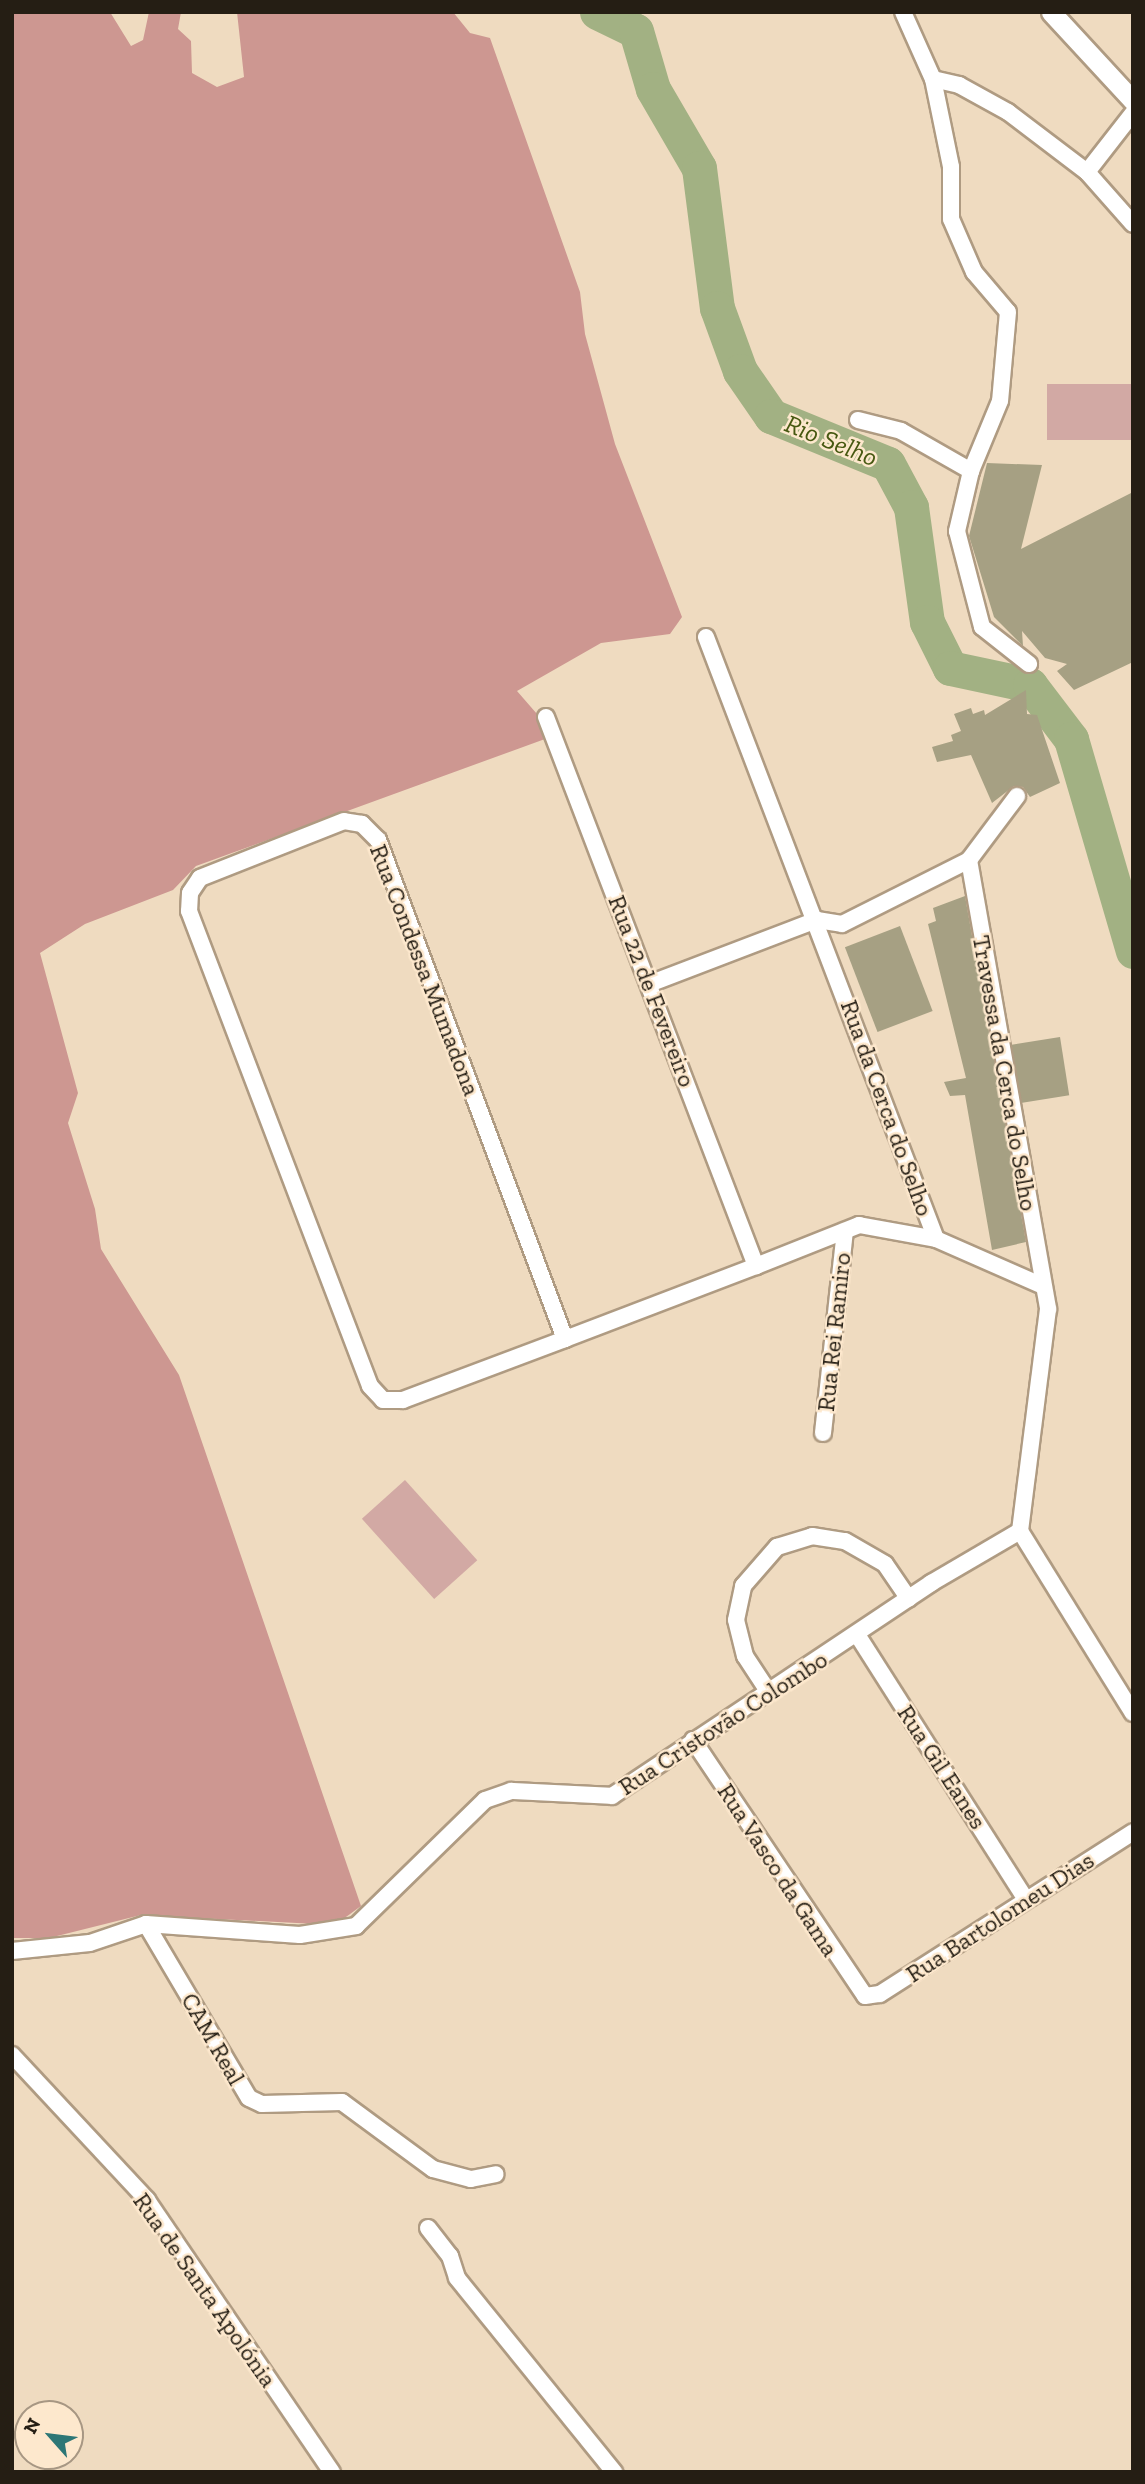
<!DOCTYPE html>
<html>
<head>
<meta charset="utf-8">
<style>
  body { margin:0 }
  #map { position:relative; width:1145px; height:2484px; overflow:hidden; background:#efdbc0; font-family:"Zilla Slab",serif }
  div>[style] { position:absolute }
  [style*='--x'] { left:calc(var(--x)*1px); top:calc(var(--y)*1px); width:calc(var(--w)*1px); rotate:calc(var(--a)*1deg) }
  .green>* { inset:0; background:#d2a9a4; transform-origin:0 0 }
  .forest>* { inset:0; background:#cd9791 }
  .river>* { height:35px; margin:-17.5px; padding:0 17.5px; transform-origin:17.5px; border-radius:17.5px; background:#a2b183 }
  .building>* { inset:0; background:#a6a083; transform-origin:0 0 }
  .roads { filter:drop-shadow(2px 0 #af9b82) drop-shadow(-2px 0 #af9b82) drop-shadow(0 2px #af9b82) drop-shadow(0 -2px #af9b82) }
  .minor>* { height:16px; margin:-8px; padding:0 8px; transform-origin:8px; border-radius:8px; background:#fff }
  .tertiary>* { height:19px; margin:-9.5px; padding:0 9.5px; transform-origin:9.5px; border-radius:9.5px; background:#fff }
  span { translate:-50% -50%; white-space:nowrap; text-align:center; line-height:1.15; -webkit-text-stroke:5px #fde8cd; paint-order:stroke }
  .street-label { font-size:24px; color:#251e14 }
  .water-label { font-size:26px; color:#475811; font-style:italic }
  .frame { position:absolute; inset:0; border:14px solid #251e14; pointer-events:none }
  .north { position:absolute; left:14px; top:2400px; width:70px; height:70px; box-sizing:border-box; background:#fde8cd; border:2px solid #a79783; border-radius:50%; rotate:298deg; font-size:19px; font-weight:700; line-height:28px; text-align:center; color:#251e14 }
  .north::after { content:''; display:block; margin:auto; width:24px; height:32px; background:#2d7776; clip-path:polygon(50% 0,100% 100%,50% 72%,0 100%) }
</style>
</head>
<body>
<div id="map">
  <div class="green">
    <i style="left:1047px;top:384px;width:86px;height:56px"></i>
    <i style="left:405px;top:1480px;width:108px;height:58px;rotate:48deg"></i>
  </div>
  <div class="forest">
    <i style="clip-path:polygon(12px 12px,110px 12px,131px 46px,143px 40px,149px 12px,181px 12px,178px 29px,191px 41px,192px 73px,217px 87px,244px 77px,237px 12px,453px 12px,470px 33px,490px 38px,580px 292px,585px 334px,615px 444px,682px 617px,670px 634px,601px 643px,517px 691px,537px 714px,545px 739px,196px 866px,173px 890px,85px 924px,40px 953px,78px 1093px,68px 1123px,95px 1209px,101px 1249px,179px 1375px,361px 1906px,335px 1925px,141px 1915px,49px 1938px,12px 1938px)"></i>
  </div>
  <div class="river">
    <i style="--x:597;--y:12;--w:43;--a:26"></i>
    <i style="--x:636;--y:31;--w:60;--a:73.7"></i>
    <i style="--x:653;--y:89;--w:91;--a:59.8"></i>
    <i style="--x:699;--y:168;--w:141;--a:82.7"></i>
    <i style="--x:717;--y:308;--w:67;--a:69.9"></i>
    <i style="--x:740;--y:371;--w:55;--a:55.4"></i>
    <i style="--x:771;--y:416;--w:126;--a:22.3"></i>
    <i style="--x:888;--y:464;--w:49;--a:61.9"></i>
    <i style="--x:911;--y:507;--w:116;--a:82.1"></i>
    <i style="--x:927;--y:622;--w:51;--a:63.4"></i>
    <i style="--x:950;--y:668;--w:82;--a:12"></i>
    <i style="--x:1030;--y:685;--w:68;--a:52.8"></i>
    <i style="--x:1071;--y:739;--w:221;--a:73.7"></i>
  </div>
  <div class="building">
    <i style="clip-path:polygon(987px 463px,1042px 465px,1021px 549px,1133px 492px,1133px 662px,1074px 690px,1057px 671px,1067px 664px,1045px 658px,1022px 631px,1023px 646px,994px 617px,969px 536px)"></i>
    <i style="clip-path:polygon(1026px 690px,1027px 714px,1037px 715px,1060px 783px,1030px 797px,1023px 787px,1014px 786px,992px 803px,971px 755px,937px 762px,932px 747px,953px 741px,951px 735px,961px 731px,954px 714px,971px 708px,973px 714px,984px 710px,985px 715px)"></i>
    <i style="clip-path:polygon(965px 896px,1026px 1242px,992px 1250px,965px 1095px,950px 1096px,944px 1082px,966px 1078px,928px 924px,936px 921px,933px 908px)"></i>
    <i style="left:900px;top:926px;width:91px;height:59px;rotate:69deg"></i>
    <i style="left:1060px;top:1037px;width:59px;height:49px;rotate:81deg"></i>
  </div>
  <div class="roads">
    <div class="minor">
      <i style="--x:903;--y:12;--w:73;--a:65.9"></i>
      <i style="--x:933;--y:79;--w:90;--a:78.4"></i>
      <i style="--x:951;--y:167;--w:52;--a:90"></i>
      <i style="--x:951;--y:219;--w:58;--a:66.5"></i>
      <i style="--x:974;--y:272;--w:52;--a:49.6"></i>
      <i style="--x:1008;--y:312;--w:89;--a:95.1"></i>
      <i style="--x:1000;--y:401;--w:76;--a:112.5"></i>
      <i style="--x:971;--y:471;--w:62;--a:103.1"></i>
      <i style="--x:957;--y:531;--w:99;--a:75.4"></i>
      <i style="--x:982;--y:627;--w:60;--a:38.2"></i>
      <i style="--x:933;--y:79;--w:27;--a:13"></i>
      <i style="--x:959;--y:85;--w:56;--a:28.9"></i>
      <i style="--x:1008;--y:112;--w:99;--a:37.2"></i>
      <i style="--x:1087;--y:172;--w:69;--a:48.5"></i>
      <i style="--x:1087;--y:172;--w:75;--a:-52.1"></i>
      <i style="--x:858;--y:420;--w:44;--a:14.3"></i>
      <i style="--x:901;--y:431;--w:81;--a:29.7"></i>
      <i style="--x:706;--y:637;--w:644;--a:69.09"></i>
      <i style="--x:546;--y:717;--w:588;--a:69.07"></i>
      <i style="--x:969;--y:860;--w:456;--a:80"></i>
      <i style="--x:1048;--y:1309;--w:224;--a:97.2"></i>
      <i style="--x:649;--y:984;--w:180;--a:-20.9"></i>
      <i style="--x:817;--y:920;--w:25;--a:9"></i>
      <i style="--x:842;--y:924;--w:142;--a:-26.7"></i>
      <i style="--x:969;--y:860;--w:80;--a:-53.1"></i>
      <i style="--x:565;--y:1339;--w:533;--a:-110.54"></i>
      <i style="--x:378;--y:840;--w:23;--a:-135"></i>
      <i style="--x:362;--y:824;--w:18;--a:-171"></i>
      <i style="--x:344;--y:821;--w:155;--a:158.4"></i>
      <i style="--x:200;--y:878;--w:18;--a:124"></i>
      <i style="--x:190;--y:893;--w:18;--a:93"></i>
      <i style="--x:189;--y:911;--w:508;--a:69.14"></i>
      <i style="--x:370;--y:1386;--w:19;--a:47"></i>
      <i style="--x:383;--y:1400;--w:20;--a:0"></i>
      <i style="--x:403;--y:1400;--w:173;--a:-20.6"></i>
      <i style="--x:565;--y:1339;--w:204;--a:-20.9"></i>
      <i style="--x:756;--y:1266;--w:111;--a:-21.7"></i>
      <i style="--x:859;--y:1225;--w:78;--a:10.3"></i>
      <i style="--x:936;--y:1239;--w:115;--a:23.7"></i>
      <i style="--x:823;--y:1433;--w:203;--a:-83.8"></i>
      <i style="--x:1020;--y:1531;--w:214;--a:58.2"></i>
      <i style="--x:858;--y:1636;--w:311;--a:57.5"></i>
      <i style="--x:768;--y:1691;--w:42;--a:-123.3"></i>
      <i style="--x:745;--y:1656;--w:37;--a:-104"></i>
      <i style="--x:736;--y:1620;--w:35;--a:-78"></i>
      <i style="--x:743;--y:1586;--w:52;--a:-48.9"></i>
      <i style="--x:777;--y:1547;--w:37;--a:-17"></i>
      <i style="--x:812;--y:1536;--w:33;--a:9"></i>
      <i style="--x:845;--y:1541;--w:46;--a:29.9"></i>
      <i style="--x:885;--y:1564;--w:42;--a:55.6"></i>
      <i style="--x:693;--y:1740;--w:308;--a:56.1"></i>
      <i style="--x:865;--y:1996;--w:15;--a:-8"></i>
      <i style="--x:880;--y:1994;--w:300;--a:-32.6"></i>
      <i style="--x:146;--y:1924;--w:202;--a:59.4"></i>
      <i style="--x:249;--y:2098;--w:14;--a:25"></i>
      <i style="--x:262;--y:2104;--w:80;--a:-1.4"></i>
      <i style="--x:342;--y:2102;--w:113;--a:36.4"></i>
      <i style="--x:433;--y:2169;--w:39;--a:15"></i>
      <i style="--x:471;--y:2179;--w:25;--a:-11"></i>
      <i style="--x:12;--y:1951;--w:78;--a:-5.9"></i>
      <i style="--x:90;--y:1943;--w:59;--a:-18.7"></i>
      <i style="--x:146;--y:1924;--w:154;--a:4.1"></i>
      <i style="--x:300;--y:1935;--w:57;--a:-9.1"></i>
      <i style="--x:356;--y:1926;--w:180;--a:-44.3"></i>
      <i style="--x:485;--y:1800;--w:28;--a:-19"></i>
      <i style="--x:511;--y:1791;--w:101;--a:2.8"></i>
      <i style="--x:612;--y:1796;--w:384;--a:-33.7"></i>
      <i style="--x:931;--y:1583;--w:103;--a:-30.3"></i>
      <i style="--x:12;--y:2055;--w:198;--a:47"></i>
      <i style="--x:147;--y:2200;--w:329;--a:55.8"></i>
      <i style="--x:428;--y:2228;--w:36;--a:52"></i>
      <i style="--x:450;--y:2256;--w:23;--a:72"></i>
      <i style="--x:457;--y:2278;--w:250;--a:51"></i>
    </div>
    <div class="tertiary">
      <i style="--x:1051;--y:12;--w:121;--a:47.3"></i>
    </div>
  </div>
  <div class="street-label">
    <span style="left:425px;top:970px;rotate:69deg">Rua Condessa Mumadona</span>
    <span style="left:652px;top:991px;rotate:69deg">Rua 22 de Fevereiro</span>
    <span style="left:1005px;top:1073px;rotate:80deg">Travessa da Cerca do Selho</span>
    <span style="left:887px;top:1108px;rotate:70deg">Rua da Cerca do Selho</span>
    <span style="left:834px;top:1332px;rotate:-84deg">Rua Rei Ramiro</span>
    <span style="left:723px;top:1723px;rotate:-33deg">Rua Cristovão Colombo</span>
    <span style="left:942px;top:1767px;rotate:57deg">Rua Gil Eanes</span>
    <span style="left:778px;top:1870px;rotate:57deg">Rua Vasco da Gama</span>
    <span style="left:1000px;top:1917px;rotate:-33deg">Rua Bartolomeu Dias</span>
    <span style="left:213px;top:2039px;rotate:60deg">CAM Real</span>
    <span style="left:205px;top:2290px;rotate:55deg">Rua de Santa Apolónia</span>
  </div>
  <div class="water-label">
    <span style="left:831px;top:441px;rotate:22deg">Rio Selho</span>
  </div>
  <div class="frame"></div>
  <div class="north">N</div>
</div>
</body>
</html>
